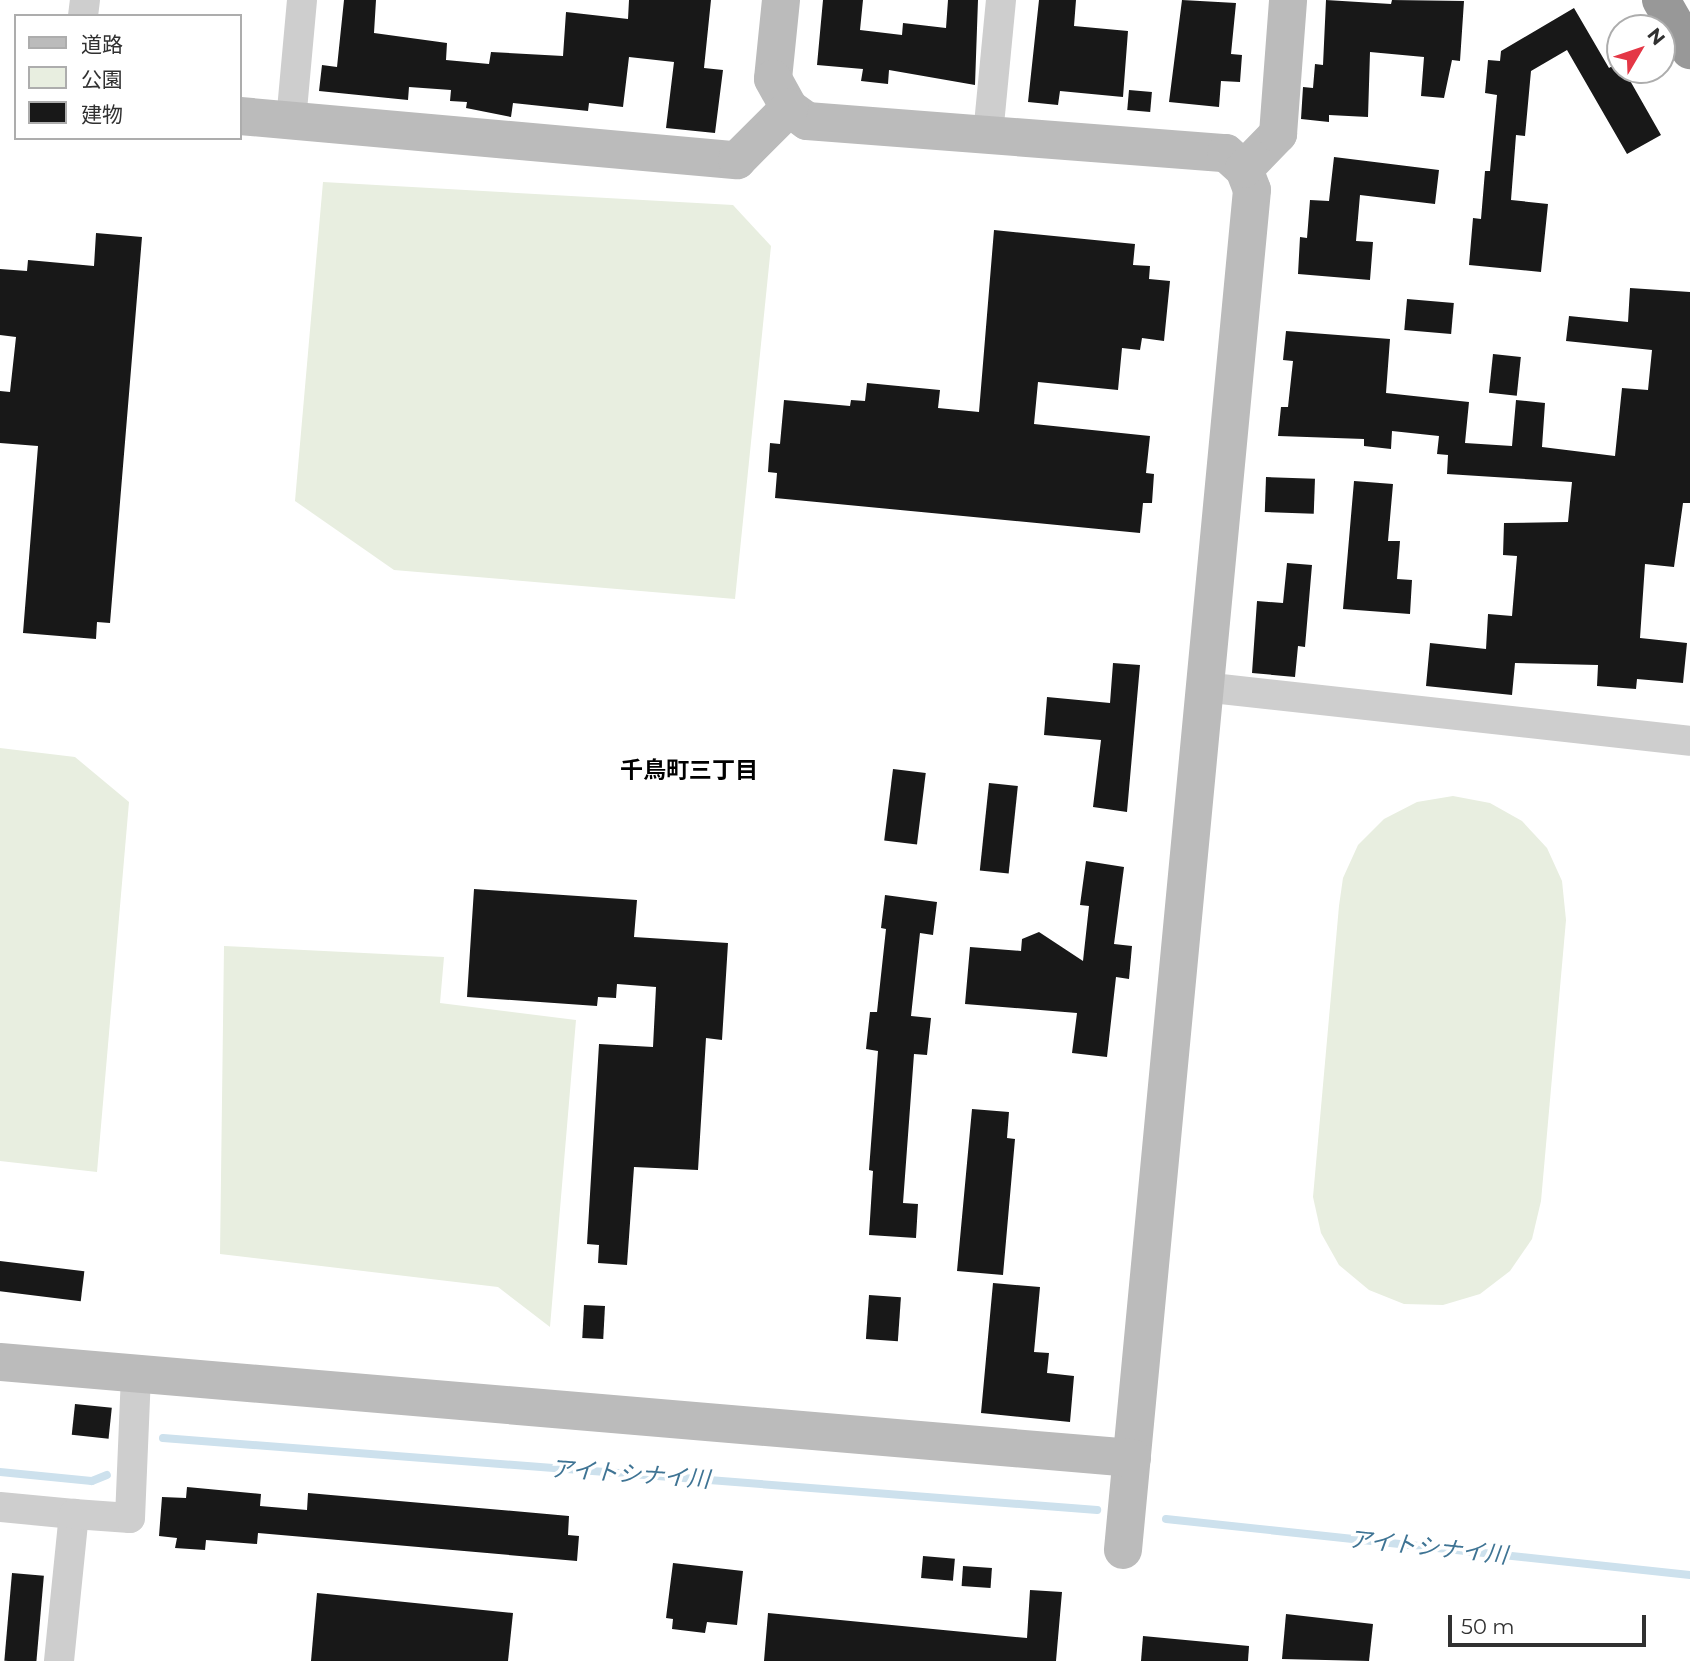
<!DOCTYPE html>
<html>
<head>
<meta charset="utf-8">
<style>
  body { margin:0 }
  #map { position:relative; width:1690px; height:1661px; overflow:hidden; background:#fff; font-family:Montserrat,"Noto Sans JP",sans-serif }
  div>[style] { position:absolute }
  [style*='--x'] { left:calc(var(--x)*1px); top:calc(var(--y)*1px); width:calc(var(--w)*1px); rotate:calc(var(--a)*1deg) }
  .green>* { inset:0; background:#e8eee0 }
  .stream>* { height:8px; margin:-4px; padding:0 4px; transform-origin:4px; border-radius:4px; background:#cde1ed }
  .building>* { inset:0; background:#181818; transform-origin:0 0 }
  .street>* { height:30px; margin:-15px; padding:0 15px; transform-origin:15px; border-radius:15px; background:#cecece }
  .secondary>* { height:38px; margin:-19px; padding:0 19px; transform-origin:19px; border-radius:19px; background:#bbb }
  .highway>* { height:38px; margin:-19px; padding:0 19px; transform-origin:19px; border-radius:19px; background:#989898 }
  span { translate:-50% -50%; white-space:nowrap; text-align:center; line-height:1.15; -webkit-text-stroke:7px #fff; paint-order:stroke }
  .neighbourhood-label { font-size:23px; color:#000; font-weight:700 }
  .water-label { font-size:23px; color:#3f7494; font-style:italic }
  .legend { position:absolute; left:14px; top:14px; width:228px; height:126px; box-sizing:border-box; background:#fff; border:2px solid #adadad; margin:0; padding:9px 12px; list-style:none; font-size:21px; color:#313131 }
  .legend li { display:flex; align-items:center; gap:14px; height:35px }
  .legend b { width:35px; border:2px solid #adadad }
  .north { position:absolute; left:1606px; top:14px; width:70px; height:70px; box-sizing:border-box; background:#fff; border:2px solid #adadad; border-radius:50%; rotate:51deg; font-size:19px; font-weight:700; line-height:28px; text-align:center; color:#313131 }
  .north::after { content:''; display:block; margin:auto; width:24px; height:32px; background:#e43746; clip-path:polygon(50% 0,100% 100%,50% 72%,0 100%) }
  .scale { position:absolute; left:1448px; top:1615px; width:198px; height:32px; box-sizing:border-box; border:4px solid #313131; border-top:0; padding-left:9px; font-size:21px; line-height:24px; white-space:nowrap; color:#313131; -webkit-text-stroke:5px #fff; paint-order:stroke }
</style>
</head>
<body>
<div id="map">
  <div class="green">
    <i style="clip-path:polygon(323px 182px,733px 205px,771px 246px,735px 599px,394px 570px,295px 501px)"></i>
    <i style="clip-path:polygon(0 748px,75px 757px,129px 802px,97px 1172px,0 1161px)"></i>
    <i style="clip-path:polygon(1453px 796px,1490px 803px,1522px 821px,1547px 848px,1562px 881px,1566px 920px,1541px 1201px,1532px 1239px,1510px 1271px,1480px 1294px,1443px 1305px,1404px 1304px,1369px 1290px,1339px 1265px,1321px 1233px,1313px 1197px,1339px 906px,1343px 878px,1358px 845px,1384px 819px,1417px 802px)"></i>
    <i style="clip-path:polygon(224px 946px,444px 957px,440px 1003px,576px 1020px,550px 1327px,498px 1287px,220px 1254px)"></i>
  </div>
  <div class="stream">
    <i style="--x:163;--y:1438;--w:937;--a:4.41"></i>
    <i style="--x:0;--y:1472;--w:92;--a:5.6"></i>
    <i style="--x:92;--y:1481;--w:16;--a:-22"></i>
    <i style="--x:1166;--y:1519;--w:527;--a:6.1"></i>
  </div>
  <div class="building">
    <i style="clip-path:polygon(344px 0,376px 0,374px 33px,447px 43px,446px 60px,489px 64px,491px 52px,563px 56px,566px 12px,628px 19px,629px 0,711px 0,704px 68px,723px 70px,715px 133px,666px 128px,674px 62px,629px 57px,623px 107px,589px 103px,588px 111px,513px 103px,511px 117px,466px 108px,467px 102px,450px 101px,451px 90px,409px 87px,408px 100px,319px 91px,322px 65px,337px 67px)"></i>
    <i style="clip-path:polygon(823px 0,863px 0,860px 30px,902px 35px,903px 23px,946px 28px,948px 0,978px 0,975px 85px,889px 70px,888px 84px,861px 81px,863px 69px,817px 65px)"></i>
    <i style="clip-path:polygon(1039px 0,1076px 0,1074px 26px,1128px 31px,1123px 97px,1060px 91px,1058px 105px,1028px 102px)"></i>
    <i style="clip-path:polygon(1182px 0,1236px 3px,1231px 54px,1242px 55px,1240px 82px,1221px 81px,1219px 107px,1169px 102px)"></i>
    <i style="clip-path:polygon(1326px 0,1391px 4px,1392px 0,1464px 1px,1460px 61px,1452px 60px,1444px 98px,1421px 96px,1424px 57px,1370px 52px,1368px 117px,1329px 115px,1329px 122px,1301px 119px,1303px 87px,1313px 88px,1315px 64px,1323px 65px)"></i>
    <i style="clip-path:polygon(1574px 8px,1609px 68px,1619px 62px,1620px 70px,1624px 70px,1661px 135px,1627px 154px,1567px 50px,1531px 71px,1525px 136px,1516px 135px,1511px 200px,1548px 204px,1541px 272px,1469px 265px,1473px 218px,1481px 219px,1485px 171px,1490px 171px,1497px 95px,1485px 93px,1488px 60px,1500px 61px,1501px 51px)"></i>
    <i style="left:1129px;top:90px;width:23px;height:20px;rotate:5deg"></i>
    <i style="clip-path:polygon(1334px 157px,1439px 170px,1435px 204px,1360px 195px,1356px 241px,1373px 242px,1370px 280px,1298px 274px,1300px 237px,1307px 238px,1310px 200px,1329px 201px)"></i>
    <i style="clip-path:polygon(994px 230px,1135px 244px,1133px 265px,1150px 266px,1149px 279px,1170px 281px,1164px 341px,1142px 338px,1140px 350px,1122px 348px,1118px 390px,1038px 382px,1034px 424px,1150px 436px,1146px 473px,1154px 474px,1152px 503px,1143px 503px,1140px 533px,775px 498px,777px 473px,768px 472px,770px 443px,780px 444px,784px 400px,850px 406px,851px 400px,865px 401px,867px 383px,940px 390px,938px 408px,979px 412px)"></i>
    <i style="clip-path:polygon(96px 233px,142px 237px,110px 623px,97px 622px,96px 639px,23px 633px,38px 446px,0 443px,0 391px,10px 392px,16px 337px,0 335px,0 269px,27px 271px,28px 260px,94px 266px)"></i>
    <i style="clip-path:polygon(1630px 288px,1690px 292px,1690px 503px,1683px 503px,1674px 567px,1645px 564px,1640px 638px,1687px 643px,1683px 683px,1637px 679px,1636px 689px,1597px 686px,1598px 665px,1515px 663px,1512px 695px,1426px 686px,1430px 643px,1486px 649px,1488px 614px,1512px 616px,1517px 556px,1503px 555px,1504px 523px,1568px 522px,1572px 482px,1447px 474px,1448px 455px,1437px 454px,1439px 436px,1392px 431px,1391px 449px,1364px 446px,1364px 439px,1278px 436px,1281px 407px,1288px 407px,1293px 361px,1283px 360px,1286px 331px,1390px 339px,1386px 393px,1469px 402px,1465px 443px,1512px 446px,1516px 400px,1545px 403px,1542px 447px,1615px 456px,1622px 388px,1648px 390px,1652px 350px,1566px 341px,1569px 316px,1628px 322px)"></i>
    <i style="left:1407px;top:299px;width:47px;height:31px;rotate:5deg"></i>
    <i style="left:1493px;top:354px;width:28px;height:39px;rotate:6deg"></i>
    <i style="left:1266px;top:477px;width:49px;height:35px;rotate:2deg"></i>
    <i style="clip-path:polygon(1354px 481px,1393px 484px,1388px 541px,1400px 541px,1397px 579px,1412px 580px,1410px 614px,1343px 609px)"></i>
    <i style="clip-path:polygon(1287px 563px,1312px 565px,1305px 647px,1298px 646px,1295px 677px,1252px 673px,1257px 601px,1283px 603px)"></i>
    <i style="clip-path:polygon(1113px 663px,1140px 665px,1127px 812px,1093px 807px,1101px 740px,1044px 735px,1047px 697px,1110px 703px)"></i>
    <i style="left:893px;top:769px;width:33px;height:72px;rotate:7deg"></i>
    <i style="left:989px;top:783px;width:29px;height:88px;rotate:6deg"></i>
    <i style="clip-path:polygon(1086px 861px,1124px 867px,1114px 944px,1132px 946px,1129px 979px,1116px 977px,1107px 1057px,1072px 1053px,1077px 1013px,965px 1004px,970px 947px,1021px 951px,1022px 939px,1039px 932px,1083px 961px,1089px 906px,1080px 905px)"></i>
    <i style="clip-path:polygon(474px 889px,637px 900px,634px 937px,728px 943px,722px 1040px,706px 1038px,698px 1170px,634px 1167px,627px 1265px,598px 1263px,599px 1245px,587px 1244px,599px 1044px,653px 1047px,656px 987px,617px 984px,616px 998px,598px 997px,597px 1006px,467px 997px)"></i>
    <i style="clip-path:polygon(885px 895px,937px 902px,933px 935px,920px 933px,911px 1016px,931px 1018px,927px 1055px,914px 1054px,903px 1203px,918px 1204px,916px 1238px,869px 1235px,873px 1171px,869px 1170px,878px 1051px,866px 1049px,870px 1012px,877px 1012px,886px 929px,881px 928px)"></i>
    <i style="clip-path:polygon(972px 1109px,1009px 1112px,1007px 1138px,1015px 1139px,1003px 1275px,957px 1271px)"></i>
    <i style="left:0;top:1261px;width:85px;height:30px;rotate:7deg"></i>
    <i style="clip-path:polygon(993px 1283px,1040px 1287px,1034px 1352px,1049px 1353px,1047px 1373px,1074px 1376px,1070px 1422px,981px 1413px)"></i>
    <i style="left:869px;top:1295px;width:32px;height:44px;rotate:4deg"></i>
    <i style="left:584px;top:1305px;width:21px;height:33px;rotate:3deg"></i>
    <i style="left:75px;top:1404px;width:37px;height:31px;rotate:6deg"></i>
    <i style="clip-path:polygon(187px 1487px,261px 1494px,260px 1506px,307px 1510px,308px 1493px,569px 1516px,568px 1535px,579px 1536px,577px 1561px,258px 1533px,257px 1544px,206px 1540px,205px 1550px,175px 1548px,177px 1538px,159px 1536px,162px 1497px,186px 1498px)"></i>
    <i style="left:923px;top:1556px;width:32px;height:22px;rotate:5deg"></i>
    <i style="clip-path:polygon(673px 1563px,743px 1571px,737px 1625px,707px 1622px,705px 1633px,672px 1629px,673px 1619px,666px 1618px)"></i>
    <i style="left:963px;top:1566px;width:29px;height:20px;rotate:4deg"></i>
    <i style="left:12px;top:1573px;width:32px;height:88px;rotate:5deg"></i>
    <i style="clip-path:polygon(1030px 1590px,1062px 1592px,1056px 1661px,764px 1661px,768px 1613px,1027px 1638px)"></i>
    <i style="clip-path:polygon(317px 1593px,513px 1613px,508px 1661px,311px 1661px)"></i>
    <i style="clip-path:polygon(1286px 1614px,1373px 1624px,1369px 1661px,1282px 1659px)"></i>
    <i style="clip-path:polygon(1143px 1636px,1249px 1646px,1248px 1661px,1141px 1661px)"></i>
  </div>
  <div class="street">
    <i style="--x:83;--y:16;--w:16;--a:-83"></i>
    <i style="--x:291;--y:121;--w:121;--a:-84.8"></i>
    <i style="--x:988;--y:135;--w:136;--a:-84.5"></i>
    <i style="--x:1203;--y:687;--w:490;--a:6.3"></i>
    <i style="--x:0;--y:1507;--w:74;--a:5.4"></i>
    <i style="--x:59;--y:1661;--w:148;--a:-84.2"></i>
    <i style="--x:74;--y:1514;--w:56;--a:4.1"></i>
    <i style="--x:130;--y:1518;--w:144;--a:-87.6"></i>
  </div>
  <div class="secondary">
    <i style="--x:781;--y:0;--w:79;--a:95.8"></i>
    <i style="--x:773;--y:79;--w:33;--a:61"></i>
    <i style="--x:789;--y:108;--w:22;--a:36"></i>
    <i style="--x:807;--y:121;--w:420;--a:4.4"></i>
    <i style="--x:1226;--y:153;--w:24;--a:42"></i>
    <i style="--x:1244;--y:169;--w:22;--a:69"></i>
    <i style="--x:1252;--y:190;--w:1366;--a:95.42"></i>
    <i style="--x:240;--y:116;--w:499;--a:5.1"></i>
    <i style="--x:737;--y:160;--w:74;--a:-45"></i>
    <i style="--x:1244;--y:169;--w:49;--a:-45.8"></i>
    <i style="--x:1278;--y:134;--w:134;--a:-85.7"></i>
    <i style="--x:0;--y:1362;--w:1136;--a:4.85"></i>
  </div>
  <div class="highway">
    <i style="--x:1661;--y:0;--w:58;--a:59.9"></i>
  </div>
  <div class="neighbourhood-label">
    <span style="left:689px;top:770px">千鳥町三丁目</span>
  </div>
  <div class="water-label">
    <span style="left:630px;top:1474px;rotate:4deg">アイトシナイ川</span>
    <span style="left:1428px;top:1547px;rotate:6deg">アイトシナイ川</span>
  </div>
  <ul class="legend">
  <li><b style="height:9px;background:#bbb"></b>道路</li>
  <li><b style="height:19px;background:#e8eee0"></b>公園</li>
  <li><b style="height:19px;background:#181818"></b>建物</li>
  </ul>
  <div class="north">N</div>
  <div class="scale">50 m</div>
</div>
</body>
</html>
